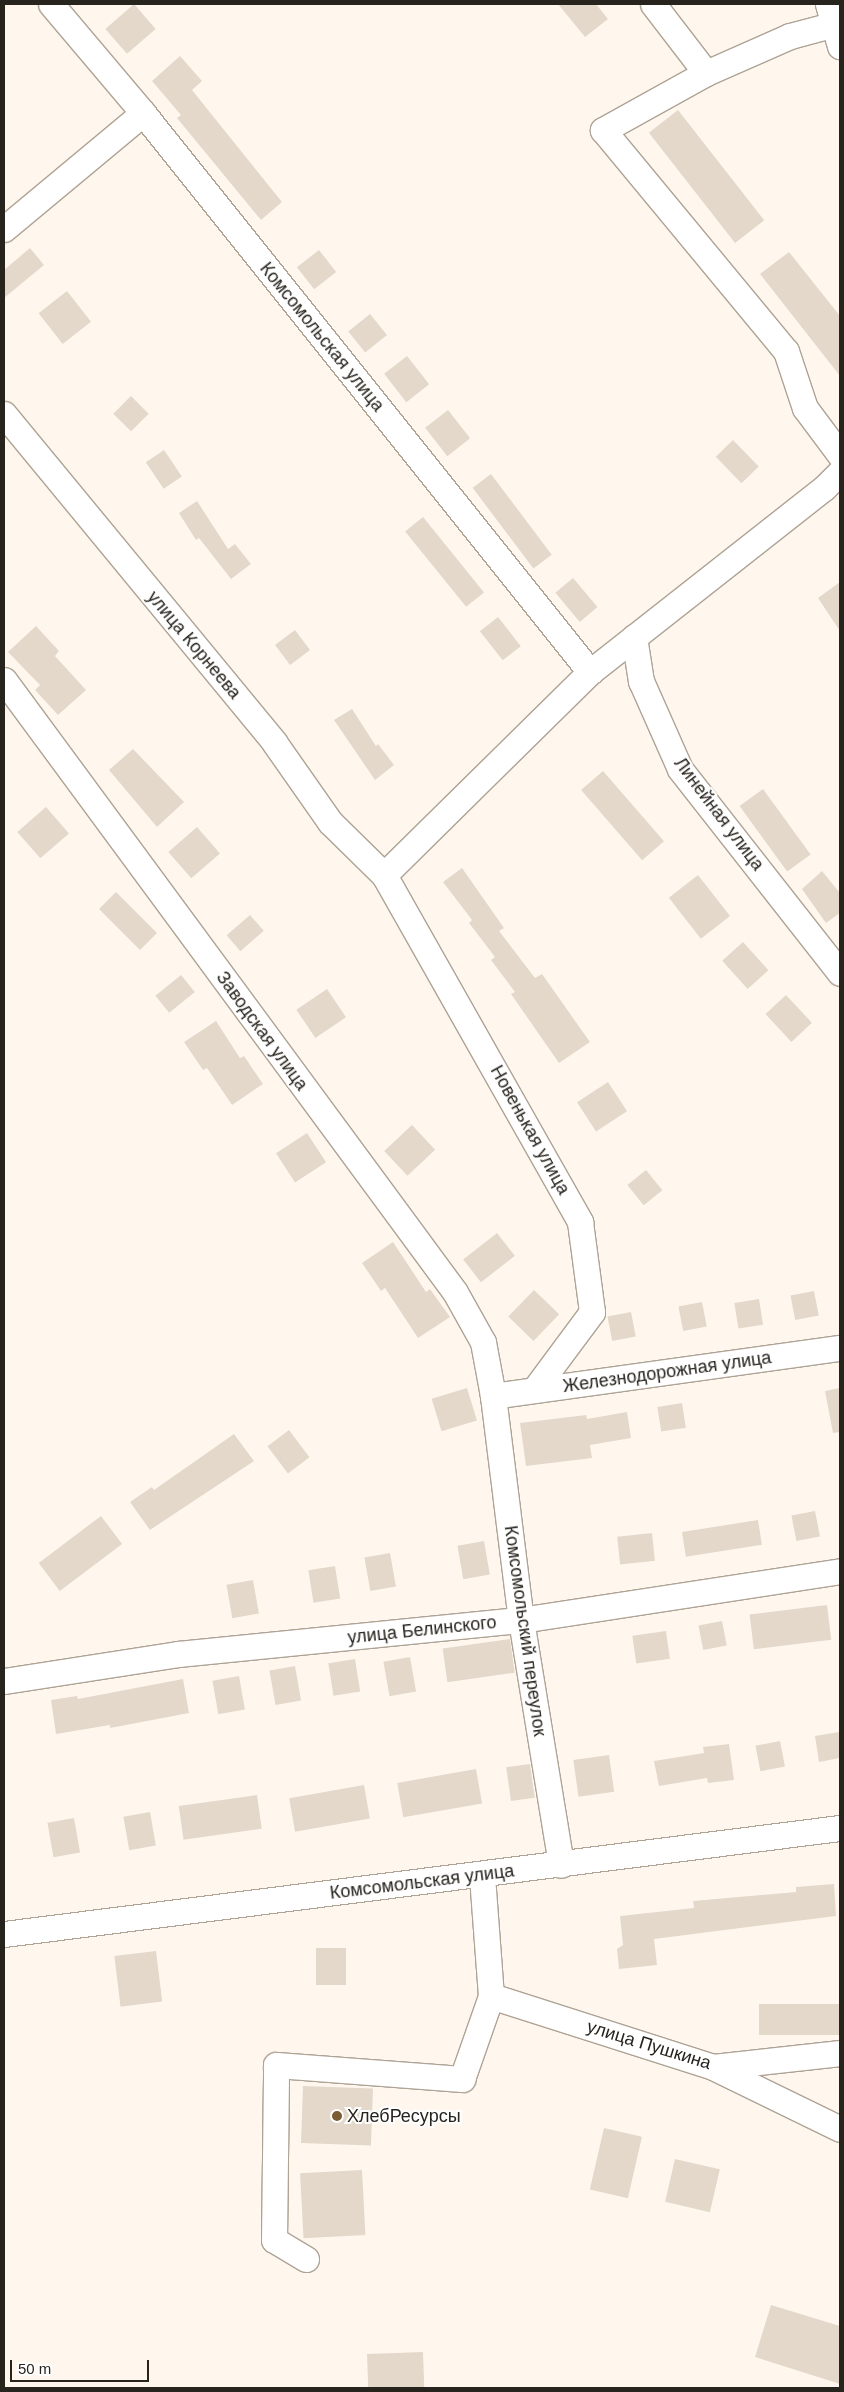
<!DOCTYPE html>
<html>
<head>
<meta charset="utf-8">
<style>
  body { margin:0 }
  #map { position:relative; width:844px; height:2392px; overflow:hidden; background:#fff7ee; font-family:Helvetica,sans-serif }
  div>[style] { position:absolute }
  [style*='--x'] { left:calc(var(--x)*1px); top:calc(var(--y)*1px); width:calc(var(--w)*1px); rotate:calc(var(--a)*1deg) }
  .building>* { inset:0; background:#e4d8ca; transform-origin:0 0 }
  .roads { filter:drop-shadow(1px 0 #aea395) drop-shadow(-1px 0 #aea395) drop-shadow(0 1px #aea395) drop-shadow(0 -1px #aea395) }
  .minor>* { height:25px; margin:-12.5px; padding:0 12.5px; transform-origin:12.5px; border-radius:12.5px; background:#fff }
  .dots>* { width:14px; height:14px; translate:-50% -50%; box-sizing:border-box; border:2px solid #fff; border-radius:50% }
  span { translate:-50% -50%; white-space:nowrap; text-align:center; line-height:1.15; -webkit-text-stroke:4px #fff; paint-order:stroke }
  .street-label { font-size:18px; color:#27231d }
  .poi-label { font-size:18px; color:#27231d }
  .left { translate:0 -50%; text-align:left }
  .frame { position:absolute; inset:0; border:5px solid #27231d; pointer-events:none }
  .scale { position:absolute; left:10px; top:2360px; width:139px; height:22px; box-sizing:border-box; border:2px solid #27231d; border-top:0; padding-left:6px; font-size:15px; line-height:18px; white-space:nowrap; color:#27231d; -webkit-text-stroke:4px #fff; paint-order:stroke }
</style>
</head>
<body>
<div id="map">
  <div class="building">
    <i style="left:134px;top:4px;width:33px;height:38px;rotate:49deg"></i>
    <i style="clip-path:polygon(558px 4px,596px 4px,608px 19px,585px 37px)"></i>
    <i style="clip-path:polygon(180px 56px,202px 81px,192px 90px,282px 202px,261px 220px,177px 118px,181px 115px,152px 81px)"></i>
    <i style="left:678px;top:110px;width:140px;height:37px;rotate:52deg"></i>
    <i style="clip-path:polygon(30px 248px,44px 265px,4px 298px,4px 270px)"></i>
    <i style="left:319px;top:250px;width:28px;height:28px;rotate:52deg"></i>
    <i style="clip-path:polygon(789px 252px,840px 316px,840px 376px,760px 274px)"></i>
    <i style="left:67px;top:291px;width:39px;height:36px;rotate:52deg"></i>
    <i style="left:370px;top:314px;width:27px;height:28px;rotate:51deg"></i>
    <i style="left:407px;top:356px;width:36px;height:29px;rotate:52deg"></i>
    <i style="left:131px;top:396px;width:25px;height:25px;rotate:45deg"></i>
    <i style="left:448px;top:410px;width:36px;height:29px;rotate:52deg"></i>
    <i style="left:733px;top:440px;width:37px;height:24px;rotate:46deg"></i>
    <i style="left:164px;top:450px;width:32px;height:22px;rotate:56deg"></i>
    <i style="left:491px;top:474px;width:101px;height:23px;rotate:53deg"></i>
    <i style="clip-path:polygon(197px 501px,228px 549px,235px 544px,251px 564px,231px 579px,199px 538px,196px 540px,179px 513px)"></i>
    <i style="left:423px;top:517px;width:97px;height:23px;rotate:51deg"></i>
    <i style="left:573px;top:578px;width:38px;height:23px;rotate:50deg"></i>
    <i style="clip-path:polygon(840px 582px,840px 631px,818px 598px)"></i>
    <i style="left:498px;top:617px;width:37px;height:23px;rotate:52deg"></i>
    <i style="clip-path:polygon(36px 626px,59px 651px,55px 656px,86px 690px,58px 715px,35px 690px,40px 685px,8px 652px)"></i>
    <i style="left:295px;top:630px;width:25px;height:25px;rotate:53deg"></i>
    <i style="clip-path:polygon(352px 709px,376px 746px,378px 744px,394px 765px,375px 780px,334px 720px)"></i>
    <i style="clip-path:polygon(133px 749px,184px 802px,157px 827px,109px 770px)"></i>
    <i style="left:603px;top:771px;width:93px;height:29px;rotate:49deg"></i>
    <i style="left:763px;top:789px;width:81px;height:29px;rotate:54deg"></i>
    <i style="left:46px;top:807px;width:35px;height:38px;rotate:49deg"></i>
    <i style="left:197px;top:827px;width:35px;height:38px;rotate:49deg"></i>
    <i style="clip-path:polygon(462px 868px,504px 928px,499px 931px,535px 978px,542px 974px,590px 1042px,559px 1063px,511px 994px,515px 992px,491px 960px,495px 957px,469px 923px,472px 920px,443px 882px)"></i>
    <i style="clip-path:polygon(822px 871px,840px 893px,840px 913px,826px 923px,802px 889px)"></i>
    <i style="left:698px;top:875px;width:52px;height:37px;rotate:52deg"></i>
    <i style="left:116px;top:892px;width:58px;height:24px;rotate:45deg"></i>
    <i style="left:250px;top:915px;width:21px;height:31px;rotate:49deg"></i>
    <i style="left:743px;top:942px;width:38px;height:28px;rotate:48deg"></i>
    <i style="left:181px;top:975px;width:22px;height:33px;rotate:51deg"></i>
    <i style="left:327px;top:989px;width:34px;height:37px;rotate:56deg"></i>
    <i style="left:786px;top:995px;width:38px;height:28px;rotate:47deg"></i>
    <i style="clip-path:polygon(216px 1021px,240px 1058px,244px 1056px,263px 1084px,232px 1105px,207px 1068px,203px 1070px,184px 1042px)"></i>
    <i style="left:608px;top:1082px;width:35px;height:37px;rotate:57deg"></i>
    <i style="left:412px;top:1125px;width:34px;height:38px;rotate:47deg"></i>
    <i style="left:307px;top:1133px;width:35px;height:37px;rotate:57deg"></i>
    <i style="left:646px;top:1170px;width:26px;height:24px;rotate:51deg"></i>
    <i style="left:497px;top:1233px;width:29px;height:43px;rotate:52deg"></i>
    <i style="clip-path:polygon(393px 1242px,426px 1292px,430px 1289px,450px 1317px,418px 1338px,385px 1288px,381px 1291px,362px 1263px)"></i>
    <i style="left:534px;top:1290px;width:35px;height:37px;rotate:44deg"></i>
    <i style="left:814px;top:1291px;width:25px;height:24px;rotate:79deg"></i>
    <i style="left:759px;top:1299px;width:26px;height:25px;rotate:81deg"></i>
    <i style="left:702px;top:1302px;width:25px;height:24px;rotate:79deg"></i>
    <i style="left:631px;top:1312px;width:25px;height:24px;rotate:79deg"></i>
    <i style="left:467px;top:1388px;width:34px;height:37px;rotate:73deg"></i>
    <i style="clip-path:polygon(840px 1388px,840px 1432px,833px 1433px,825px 1391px)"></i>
    <i style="left:682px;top:1403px;width:25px;height:25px;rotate:81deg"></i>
    <i style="clip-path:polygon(627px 1412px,631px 1438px,590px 1445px,592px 1458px,526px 1466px,520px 1423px,586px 1415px,587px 1419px)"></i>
    <i style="left:289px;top:1430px;width:34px;height:27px;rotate:53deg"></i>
    <i style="clip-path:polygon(234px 1434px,254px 1461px,150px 1530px,130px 1502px,152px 1487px,154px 1490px)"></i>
    <i style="left:815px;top:1511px;width:26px;height:24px;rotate:79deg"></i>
    <i style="left:101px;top:1516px;width:35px;height:78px;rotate:53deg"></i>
    <i style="left:758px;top:1520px;width:25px;height:77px;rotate:81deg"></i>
    <i style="left:652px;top:1533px;width:28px;height:35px;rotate:84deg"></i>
    <i style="left:484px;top:1541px;width:34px;height:27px;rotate:80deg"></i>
    <i style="left:390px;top:1553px;width:34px;height:26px;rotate:80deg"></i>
    <i style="left:335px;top:1566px;width:33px;height:27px;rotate:81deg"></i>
    <i style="left:253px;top:1580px;width:34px;height:27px;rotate:80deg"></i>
    <i style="left:827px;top:1605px;width:35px;height:78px;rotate:83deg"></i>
    <i style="left:722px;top:1621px;width:25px;height:24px;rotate:79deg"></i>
    <i style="left:666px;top:1631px;width:28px;height:34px;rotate:82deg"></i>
    <i style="left:510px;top:1639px;width:34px;height:68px;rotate:82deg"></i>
    <i style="left:410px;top:1657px;width:35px;height:27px;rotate:80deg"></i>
    <i style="left:355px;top:1659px;width:33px;height:27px;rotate:81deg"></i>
    <i style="left:295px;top:1666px;width:35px;height:26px;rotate:80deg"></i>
    <i style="left:239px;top:1676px;width:34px;height:27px;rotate:80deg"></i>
    <i style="clip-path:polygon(183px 1679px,189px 1713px,110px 1728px,110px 1725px,56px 1734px,51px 1700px,77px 1696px,78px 1699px)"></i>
    <i style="clip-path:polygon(839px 1732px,840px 1758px,819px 1762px,815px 1736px)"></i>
    <i style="left:780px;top:1741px;width:26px;height:25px;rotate:79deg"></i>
    <i style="clip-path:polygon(729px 1744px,734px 1780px,708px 1783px,707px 1778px,659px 1786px,654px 1761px,704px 1753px,703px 1747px)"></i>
    <i style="left:609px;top:1755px;width:37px;height:36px;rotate:82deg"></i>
    <i style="left:530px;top:1764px;width:34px;height:24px;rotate:82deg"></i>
    <i style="left:476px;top:1769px;width:35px;height:80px;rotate:80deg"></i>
    <i style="left:364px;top:1785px;width:34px;height:76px;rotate:80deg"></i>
    <i style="left:257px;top:1795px;width:34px;height:79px;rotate:82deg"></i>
    <i style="left:150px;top:1812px;width:34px;height:27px;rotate:80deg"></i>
    <i style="left:74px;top:1818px;width:35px;height:27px;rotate:80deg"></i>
    <i style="clip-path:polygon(834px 1884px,836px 1916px,654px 1939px,657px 1965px,619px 1969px,617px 1949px,623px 1945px,620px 1916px,694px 1908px,693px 1901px,796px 1892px,796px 1887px)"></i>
    <i style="left:316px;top:1948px;width:30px;height:37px"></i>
    <i style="left:156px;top:1951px;width:51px;height:42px;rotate:83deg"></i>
    <i style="left:840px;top:2004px;width:31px;height:81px;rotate:90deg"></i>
    <i style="left:303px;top:2086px;width:70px;height:57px;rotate:2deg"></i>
    <i style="left:604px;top:2128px;width:39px;height:63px;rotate:13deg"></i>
    <i style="left:675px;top:2159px;width:46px;height:44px;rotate:13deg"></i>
    <i style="left:362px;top:2170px;width:65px;height:62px;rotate:87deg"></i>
    <i style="clip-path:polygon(771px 2305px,840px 2326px,840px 2384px,755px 2357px)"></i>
    <i style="left:423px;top:2352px;width:36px;height:56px;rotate:88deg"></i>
  </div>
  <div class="roads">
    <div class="minor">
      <i style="--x:51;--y:4;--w:143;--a:49.8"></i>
      <i style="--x:143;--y:113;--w:716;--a:51.35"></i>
      <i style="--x:653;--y:4;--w:87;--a:52.5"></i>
      <i style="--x:828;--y:4;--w:44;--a:74.1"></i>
      <i style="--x:835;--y:24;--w:47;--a:165.1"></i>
      <i style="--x:790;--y:36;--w:92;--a:156.2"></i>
      <i style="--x:706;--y:73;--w:118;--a:151"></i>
      <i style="--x:603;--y:130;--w:287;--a:50.4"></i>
      <i style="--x:786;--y:351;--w:60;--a:71.6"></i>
      <i style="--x:805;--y:408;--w:59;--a:53.3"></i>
      <i style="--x:4;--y:229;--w:181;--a:-39.8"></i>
      <i style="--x:4;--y:414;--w:425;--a:50.5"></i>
      <i style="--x:274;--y:742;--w:98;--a:55"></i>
      <i style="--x:330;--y:822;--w:76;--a:44.5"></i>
      <i style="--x:384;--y:875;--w:399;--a:60.5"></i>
      <i style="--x:580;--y:1222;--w:91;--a:82.4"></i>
      <i style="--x:592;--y:1312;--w:97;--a:126.6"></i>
      <i style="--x:634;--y:637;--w:45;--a:81"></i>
      <i style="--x:641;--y:681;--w:96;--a:66.1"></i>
      <i style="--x:680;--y:769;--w:259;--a:51.9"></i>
      <i style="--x:4;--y:680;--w:760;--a:53.61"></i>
      <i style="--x:455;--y:1292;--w:57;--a:60.8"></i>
      <i style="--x:483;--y:1342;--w:55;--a:79.5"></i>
      <i style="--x:493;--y:1396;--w:226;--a:82.9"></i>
      <i style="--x:521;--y:1620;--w:248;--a:80.7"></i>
      <i style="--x:384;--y:875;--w:289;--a:-44.6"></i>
      <i style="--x:590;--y:672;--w:298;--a:-38.2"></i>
      <i style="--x:824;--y:488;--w:23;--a:-45"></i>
      <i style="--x:493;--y:1396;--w:350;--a:-7.9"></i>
      <i style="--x:4;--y:1681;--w:176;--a:-8.8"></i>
      <i style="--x:178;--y:1654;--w:345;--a:-5.7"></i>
      <i style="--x:521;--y:1620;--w:323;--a:-8.7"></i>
      <i style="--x:4;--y:1934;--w:843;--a:-7.23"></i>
      <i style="--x:491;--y:1996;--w:233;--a:17.7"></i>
      <i style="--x:713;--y:2067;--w:128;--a:-6.3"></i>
      <i style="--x:713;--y:2067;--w:141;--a:26"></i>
      <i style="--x:306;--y:2259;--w:37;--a:-149"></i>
      <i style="--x:274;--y:2240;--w:175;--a:-89.3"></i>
      <i style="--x:276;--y:2065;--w:187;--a:4.3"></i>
      <i style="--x:462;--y:2079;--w:88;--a:-70.7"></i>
      <i style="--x:491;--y:1996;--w:121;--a:-94.3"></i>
    </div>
  </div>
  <div class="dots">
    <i style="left:337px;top:2116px;background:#7b5b31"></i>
  </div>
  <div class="street-label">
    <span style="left:322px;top:337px;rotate:51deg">Комсомольская улица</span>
    <span style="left:194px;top:645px;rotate:50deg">улица Корнеева</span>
    <span style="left:719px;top:814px;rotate:53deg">Линейная улица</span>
    <span style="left:262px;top:1031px;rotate:54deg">Заводская улица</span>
    <span style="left:530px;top:1130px;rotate:61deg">Новенькая улица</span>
    <span style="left:667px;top:1372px;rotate:-8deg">Железнодорожная улица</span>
    <span style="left:422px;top:1630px;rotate:-6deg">улица Белинского</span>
    <span style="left:525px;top:1631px;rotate:82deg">Комсомольский переулок</span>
    <span style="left:422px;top:1882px;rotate:-7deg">Комсомольская улица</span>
    <span style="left:649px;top:2045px;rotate:17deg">улица Пушкина</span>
  </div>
  <div class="poi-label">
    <span class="left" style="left:347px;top:2116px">ХлебРесурсы</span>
  </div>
  <div class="frame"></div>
  <div class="scale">50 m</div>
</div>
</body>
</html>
